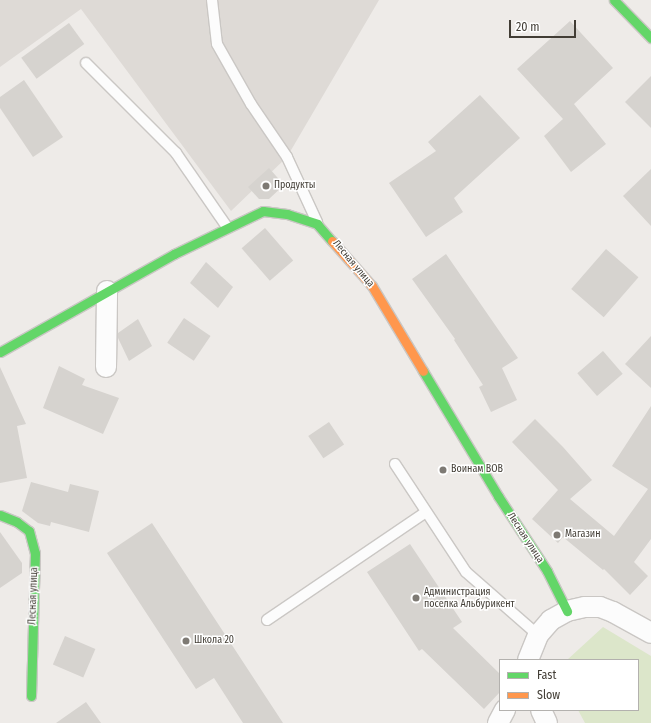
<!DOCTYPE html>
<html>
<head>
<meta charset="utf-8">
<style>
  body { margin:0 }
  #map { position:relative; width:651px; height:723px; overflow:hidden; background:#eeebe8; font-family:"Fira Sans Condensed",sans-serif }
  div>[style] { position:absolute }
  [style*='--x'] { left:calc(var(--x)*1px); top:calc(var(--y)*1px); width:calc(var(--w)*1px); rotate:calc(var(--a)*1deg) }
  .industrial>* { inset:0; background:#dedad6 }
  .green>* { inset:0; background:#dce6ca }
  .building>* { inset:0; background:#d6d3cf; transform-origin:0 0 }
  .roads { filter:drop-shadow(1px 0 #cac7c4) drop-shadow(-1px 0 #cac7c4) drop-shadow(0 1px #cac7c4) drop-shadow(0 -1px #cac7c4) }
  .lane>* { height:10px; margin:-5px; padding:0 5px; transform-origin:5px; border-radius:5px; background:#fcfcfc }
  .street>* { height:20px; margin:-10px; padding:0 10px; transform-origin:10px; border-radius:10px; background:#fcfcfc }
  .fast>* { height:9px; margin:-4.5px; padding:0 4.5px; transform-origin:4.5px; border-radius:4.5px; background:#63d668 }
  .slow>* { height:9px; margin:-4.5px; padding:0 4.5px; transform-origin:4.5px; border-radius:4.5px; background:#ff974d }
  .dots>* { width:11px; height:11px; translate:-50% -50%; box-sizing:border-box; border:2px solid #fff; border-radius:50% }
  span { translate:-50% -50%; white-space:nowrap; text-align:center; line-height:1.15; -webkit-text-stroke:3px #fff; paint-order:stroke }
  .poi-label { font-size:10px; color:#423d35 }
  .left { translate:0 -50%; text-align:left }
  .street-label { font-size:10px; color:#423d35 }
  .legend { position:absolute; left:499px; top:659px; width:140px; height:52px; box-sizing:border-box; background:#fff; border:1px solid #b3b1ae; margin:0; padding:5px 7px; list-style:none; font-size:12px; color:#423d35 }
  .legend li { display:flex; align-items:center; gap:8px; height:20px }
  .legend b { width:20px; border:1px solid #b3b1ae }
  .scale { position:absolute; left:509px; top:20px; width:67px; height:18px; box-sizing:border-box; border:2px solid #423d35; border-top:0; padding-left:5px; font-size:12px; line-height:14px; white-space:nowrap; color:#423d35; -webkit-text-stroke:3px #fff; paint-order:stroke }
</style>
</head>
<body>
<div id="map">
  <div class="industrial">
    <i style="clip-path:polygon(0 0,379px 0,287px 157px,231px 211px,81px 9px,0 67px)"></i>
  </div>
  <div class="green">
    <i style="clip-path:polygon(603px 627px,651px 656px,651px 723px,585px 723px,578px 710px,638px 710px,638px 660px,567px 660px)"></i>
  </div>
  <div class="building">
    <i style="clip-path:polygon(570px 21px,613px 68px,574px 104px,606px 144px,571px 172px,544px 136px,563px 119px,517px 69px)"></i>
    <i style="left:69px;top:23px;width:26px;height:59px;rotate:54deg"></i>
    <i style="clip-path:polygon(651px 76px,651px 128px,625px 102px)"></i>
    <i style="clip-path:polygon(24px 80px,63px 137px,33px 157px,0 108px,0 97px)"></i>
    <i style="clip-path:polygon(480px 95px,520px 138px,454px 198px,463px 212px,426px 237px,389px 183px,436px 151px,428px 142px)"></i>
    <i style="clip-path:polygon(269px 168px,284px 185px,269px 199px,259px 199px,248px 187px)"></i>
    <i style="clip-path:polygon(651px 169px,651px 226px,623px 196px)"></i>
    <i style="left:265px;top:228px;width:43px;height:31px;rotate:49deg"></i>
    <i style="left:606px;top:249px;width:43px;height:53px;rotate:41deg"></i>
    <i style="clip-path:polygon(446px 254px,518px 358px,502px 368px,517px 400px,491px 412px,479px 387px,483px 385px,454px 340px,455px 339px,412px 279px)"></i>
    <i style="clip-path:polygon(206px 262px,233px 287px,218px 308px,190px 283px)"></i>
    <i style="left:184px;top:318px;width:32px;height:30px;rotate:34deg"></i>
    <i style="clip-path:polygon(138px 319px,152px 346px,129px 361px,118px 338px,118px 333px)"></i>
    <i style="clip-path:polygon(651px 336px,651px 388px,625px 364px)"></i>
    <i style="left:603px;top:351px;width:30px;height:34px;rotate:49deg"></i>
    <i style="clip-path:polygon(59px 366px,85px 379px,82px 385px,119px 398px,103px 434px,43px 408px)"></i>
    <i style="clip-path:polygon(0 367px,26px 424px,17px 426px,27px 478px,0 483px)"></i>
    <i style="clip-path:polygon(651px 406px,651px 539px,634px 562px,648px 576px,630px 595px,604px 569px,603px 570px,563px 537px,558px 543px,532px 519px,558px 490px,512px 442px,535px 419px,563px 447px,592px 480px,570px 499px,614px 536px,648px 489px,612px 466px)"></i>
    <i style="left:329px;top:422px;width:27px;height:25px;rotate:56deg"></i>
    <i style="clip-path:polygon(31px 482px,68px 492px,70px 484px,99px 491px,89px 532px,51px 522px,50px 526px,38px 523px,22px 511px)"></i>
    <i style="clip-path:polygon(152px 523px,283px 723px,243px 723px,214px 678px,196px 689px,107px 553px)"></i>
    <i style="clip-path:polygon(0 532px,22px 563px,22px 573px,0 588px)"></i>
    <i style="clip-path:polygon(410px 544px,462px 622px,453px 628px,500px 674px,500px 692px,484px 709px,422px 649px,419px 651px,367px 572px)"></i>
    <i style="left:65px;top:636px;width:33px;height:31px;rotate:23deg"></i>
    <i style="clip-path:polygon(86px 702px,101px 723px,56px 723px)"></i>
  </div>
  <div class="roads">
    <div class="lane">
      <i style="--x:212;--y:0;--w:44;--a:83.5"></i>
      <i style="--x:217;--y:44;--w:69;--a:60.5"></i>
      <i style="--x:251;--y:104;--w:64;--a:55.8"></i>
      <i style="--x:287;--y:157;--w:72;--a:65.2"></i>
      <i style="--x:86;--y:63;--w:127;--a:45"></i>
      <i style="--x:176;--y:153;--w:90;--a:55.4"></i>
      <i style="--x:395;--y:464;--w:129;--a:56.7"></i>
      <i style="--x:466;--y:572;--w:96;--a:41.2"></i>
      <i style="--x:267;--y:620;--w:192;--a:-34.2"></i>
    </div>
    <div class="street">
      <i style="--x:106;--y:367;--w:76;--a:-89.2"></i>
      <i style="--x:528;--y:660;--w:27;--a:-68"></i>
      <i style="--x:538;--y:635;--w:20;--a:-49"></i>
      <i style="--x:551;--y:620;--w:18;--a:-29"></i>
      <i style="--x:567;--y:611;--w:18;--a:-13"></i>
      <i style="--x:585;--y:607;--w:15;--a:0"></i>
      <i style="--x:600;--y:607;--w:14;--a:21"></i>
      <i style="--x:613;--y:612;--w:43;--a:28.9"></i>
      <i style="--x:541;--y:710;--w:14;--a:65"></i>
      <i style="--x:498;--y:723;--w:15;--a:-62"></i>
    </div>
    <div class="fast">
      <i style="--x:614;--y:0;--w:53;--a:45.8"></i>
      <i style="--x:0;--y:352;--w:200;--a:-29.4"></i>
      <i style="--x:174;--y:254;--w:99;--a:-25.8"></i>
      <i style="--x:263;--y:211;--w:24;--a:7"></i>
      <i style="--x:287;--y:214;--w:32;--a:18"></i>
      <i style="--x:317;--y:224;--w:23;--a:49"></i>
      <i style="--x:423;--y:371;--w:146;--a:59"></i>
      <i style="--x:498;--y:496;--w:90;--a:56.8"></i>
      <i style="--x:547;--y:571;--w:45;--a:63.4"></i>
      <i style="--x:0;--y:515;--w:18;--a:22"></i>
      <i style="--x:17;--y:522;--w:15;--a:37"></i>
      <i style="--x:29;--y:531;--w:23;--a:75"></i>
      <i style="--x:35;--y:553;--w:143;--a:91.6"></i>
    </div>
    <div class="slow">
      <i style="--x:332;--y:241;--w:60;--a:48.4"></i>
      <i style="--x:372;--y:286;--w:99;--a:59"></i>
    </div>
  </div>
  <div class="dots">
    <i style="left:266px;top:186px;background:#7e7a74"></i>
    <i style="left:443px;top:470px;background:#7e7a74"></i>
    <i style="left:557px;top:535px;background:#7e7a74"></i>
    <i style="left:416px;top:598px;background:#7e7a74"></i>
    <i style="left:186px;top:641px;background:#7e7a74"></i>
  </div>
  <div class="poi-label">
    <span class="left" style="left:274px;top:186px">Продукты</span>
    <span class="left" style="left:451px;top:470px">Воинам ВОВ</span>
    <span class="left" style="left:565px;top:535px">Магазин</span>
    <span class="left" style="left:424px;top:598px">Администрация<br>поселка Альбурикент</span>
    <span class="left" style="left:194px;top:641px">Школа 20</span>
  </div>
  <div class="street-label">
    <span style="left:353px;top:264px;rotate:50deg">Лесная улица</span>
    <span style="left:525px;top:538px;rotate:57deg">Лесная улица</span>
    <span style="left:34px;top:596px;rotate:-88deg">Лесная улица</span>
  </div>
  <ul class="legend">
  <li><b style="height:5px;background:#63d668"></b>Fast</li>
  <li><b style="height:5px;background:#ff974d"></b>Slow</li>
  </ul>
  <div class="scale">20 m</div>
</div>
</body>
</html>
